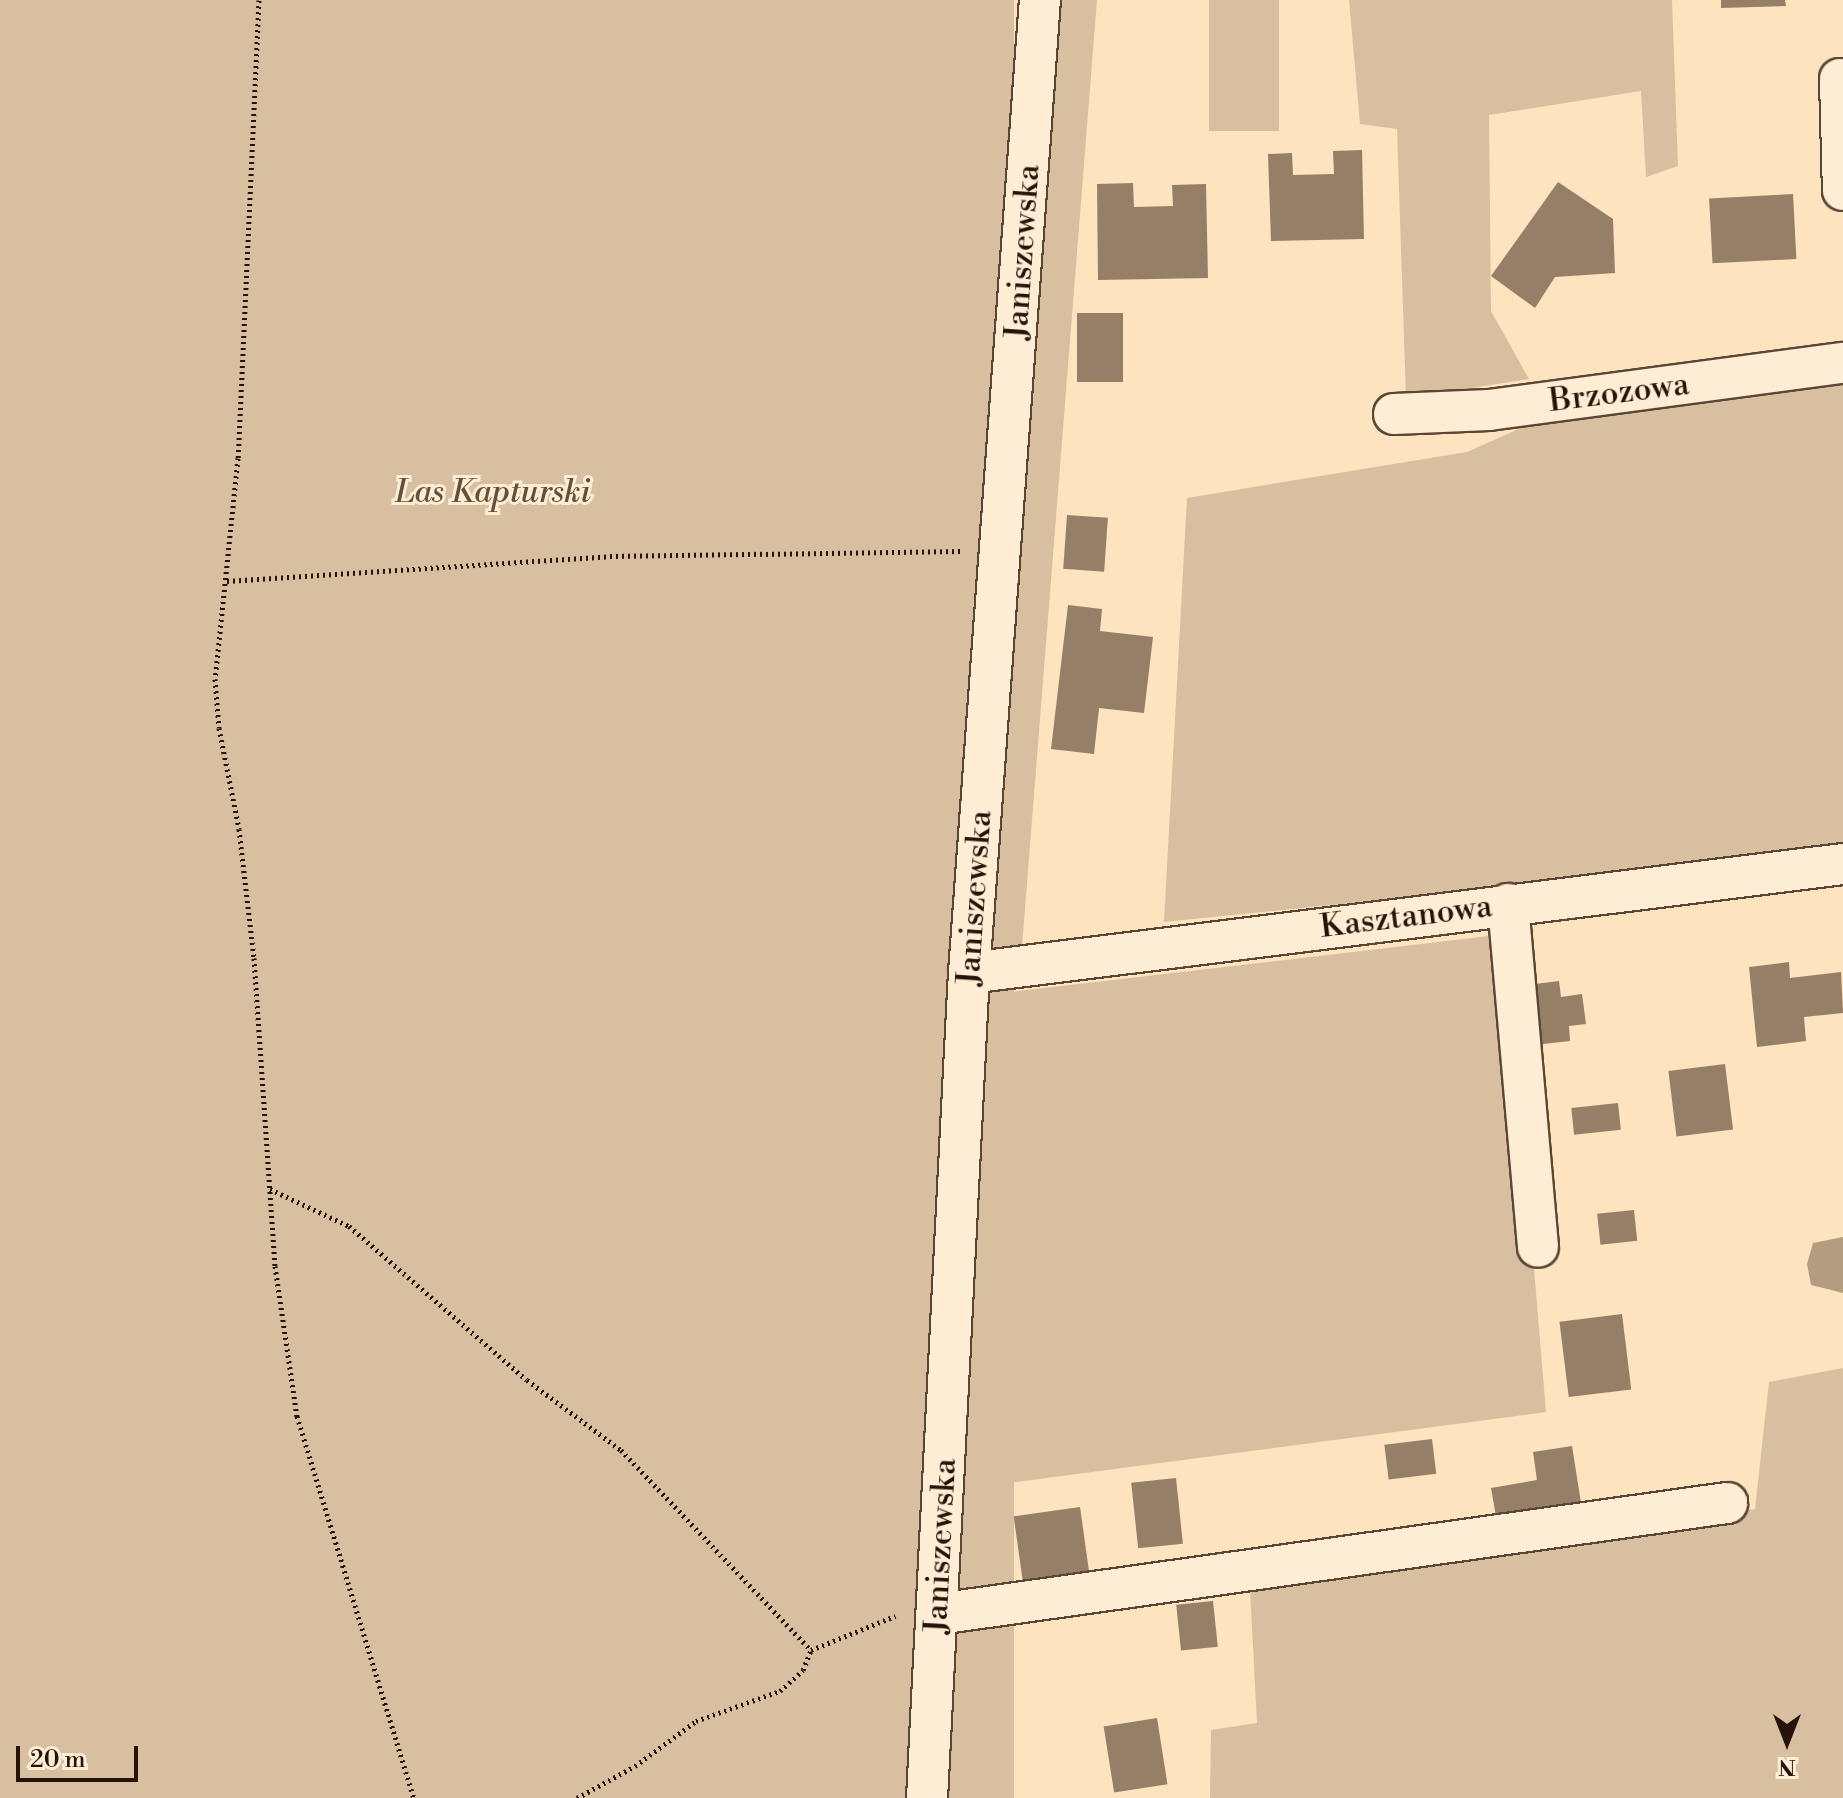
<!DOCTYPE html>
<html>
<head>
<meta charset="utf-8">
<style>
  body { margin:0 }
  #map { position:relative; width:1843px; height:1798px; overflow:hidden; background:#fde3be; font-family:"Libre Bodoni",serif }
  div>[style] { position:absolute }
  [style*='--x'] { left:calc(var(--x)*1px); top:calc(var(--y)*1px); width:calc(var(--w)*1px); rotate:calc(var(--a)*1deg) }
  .green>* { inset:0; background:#d8bf9f; transform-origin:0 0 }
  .water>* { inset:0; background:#b49c80 }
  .building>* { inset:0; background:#957f67; transform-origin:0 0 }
  .path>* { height:5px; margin-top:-2.5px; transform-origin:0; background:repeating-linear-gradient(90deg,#251208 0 2px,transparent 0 6px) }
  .roads { filter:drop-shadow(2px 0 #5b4636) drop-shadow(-2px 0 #5b4636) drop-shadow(0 2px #5b4636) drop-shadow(0 -2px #5b4636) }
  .minor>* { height:40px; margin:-20px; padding:0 20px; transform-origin:20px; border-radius:20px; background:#feedd5 }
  span { translate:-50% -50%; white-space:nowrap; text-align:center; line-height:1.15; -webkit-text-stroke:6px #feedd5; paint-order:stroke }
  .street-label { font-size:32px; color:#251208 }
  .park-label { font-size:32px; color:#644f3d; font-style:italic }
  .north { position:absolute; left:1747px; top:1702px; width:80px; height:80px; -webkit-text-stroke:6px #feedd5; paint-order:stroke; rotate:180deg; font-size:22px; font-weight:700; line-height:32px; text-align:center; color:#251208 }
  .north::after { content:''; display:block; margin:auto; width:28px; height:36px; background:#251208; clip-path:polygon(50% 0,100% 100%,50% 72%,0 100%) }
  .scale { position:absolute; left:16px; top:1746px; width:122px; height:36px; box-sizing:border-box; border:4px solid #251208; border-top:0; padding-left:10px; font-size:24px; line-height:28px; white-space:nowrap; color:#251208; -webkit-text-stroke:6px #feedd5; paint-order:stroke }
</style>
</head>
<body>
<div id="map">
  <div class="green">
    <i style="left:0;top:0;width:1014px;height:1798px"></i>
    <i style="clip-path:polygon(1048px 0,1097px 0,1021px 959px,988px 944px)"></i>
    <i style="left:1209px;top:0;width:70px;height:131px"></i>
    <i style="clip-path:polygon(1349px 0,1672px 0,1678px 166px,1646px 177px,1641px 91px,1489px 115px,1491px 311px,1529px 379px,1406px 398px,1397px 129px,1360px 124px)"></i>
    <i style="clip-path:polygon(1843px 376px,1843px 847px,1620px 876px,1164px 922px,1187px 498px,1467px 452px,1537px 421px)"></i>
    <i style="clip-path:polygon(1506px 934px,1546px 1412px,986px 1486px,964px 1477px,985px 995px)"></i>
    <i style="clip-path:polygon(1843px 1368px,1843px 1798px,1210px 1798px,1211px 1730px,1257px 1723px,1250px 1589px,1755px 1509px,1769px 1382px)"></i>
  </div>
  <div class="water">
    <i style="clip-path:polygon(1843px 1237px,1843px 1293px,1811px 1285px,1807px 1264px,1813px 1243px)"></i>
  </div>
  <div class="building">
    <i style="clip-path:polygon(1721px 0,1785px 0,1786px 6px,1721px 8px)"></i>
    <i style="clip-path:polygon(1362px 150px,1364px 239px,1271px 241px,1268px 154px,1292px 153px,1293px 175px,1334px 174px,1333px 151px)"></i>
    <i style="clip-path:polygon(1558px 182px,1613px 219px,1615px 273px,1555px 277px,1535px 308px,1491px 276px)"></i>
    <i style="clip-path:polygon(1133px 183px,1134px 207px,1173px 206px,1172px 185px,1206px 184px,1208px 278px,1098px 280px,1097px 184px)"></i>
    <i style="left:1793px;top:194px;width:65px;height:84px;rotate:87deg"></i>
    <i style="left:1077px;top:313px;width:46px;height:69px"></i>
    <i style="left:1067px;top:515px;width:41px;height:54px;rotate:4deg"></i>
    <i style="clip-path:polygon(1068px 605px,1102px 609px,1100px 631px,1153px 637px,1144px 713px,1099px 708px,1094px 754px,1051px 749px)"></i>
    <i style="clip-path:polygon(1789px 962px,1790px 978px,1841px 972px,1843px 1013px,1804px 1017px,1806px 1041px,1757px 1047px,1749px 967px)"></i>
    <i style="clip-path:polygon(1559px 981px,1561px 997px,1582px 994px,1586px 1024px,1569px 1026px,1570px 1041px,1534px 1045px,1527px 985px)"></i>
    <i style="left:1725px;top:1064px;width:66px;height:57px;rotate:83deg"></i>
    <i style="left:1618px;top:1103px;width:27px;height:47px;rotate:84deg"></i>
    <i style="left:1634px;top:1210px;width:31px;height:37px;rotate:84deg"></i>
    <i style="left:1622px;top:1314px;width:76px;height:63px;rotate:83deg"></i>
    <i style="left:1432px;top:1439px;width:35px;height:48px;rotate:83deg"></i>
    <i style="clip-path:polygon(1572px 1446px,1582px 1509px,1497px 1522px,1491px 1488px,1537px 1480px,1533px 1452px)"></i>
    <i style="left:1176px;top:1478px;width:66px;height:45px;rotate:84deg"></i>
    <i style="left:1080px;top:1507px;width:68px;height:67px;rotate:82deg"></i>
    <i style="left:1213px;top:1601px;width:46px;height:37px;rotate:84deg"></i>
    <i style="left:1157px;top:1718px;width:67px;height:54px;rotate:81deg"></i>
  </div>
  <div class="path">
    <i style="--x:259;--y:0;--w:458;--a:92.6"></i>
    <i style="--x:238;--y:458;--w:222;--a:95.9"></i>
    <i style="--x:215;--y:679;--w:49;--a:85.3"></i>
    <i style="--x:219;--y:728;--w:103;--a:78.8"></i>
    <i style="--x:239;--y:829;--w:130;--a:83.4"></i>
    <i style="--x:254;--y:958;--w:309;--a:86.1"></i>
    <i style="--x:275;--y:1266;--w:152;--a:81.7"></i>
    <i style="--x:297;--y:1416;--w:400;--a:73"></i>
    <i style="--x:227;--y:581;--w:384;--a:-3.7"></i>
    <i style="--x:610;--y:556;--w:351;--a:-0.8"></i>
    <i style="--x:270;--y:1189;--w:87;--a:25.1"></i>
    <i style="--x:349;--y:1226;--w:235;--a:40.9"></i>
    <i style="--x:527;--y:1380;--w:117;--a:36.7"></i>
    <i style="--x:621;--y:1450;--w:276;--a:46.5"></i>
    <i style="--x:577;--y:1798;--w:66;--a:-28.9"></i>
    <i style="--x:635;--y:1766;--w:76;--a:-36.4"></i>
    <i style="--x:696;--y:1721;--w:89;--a:-19.7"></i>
    <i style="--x:780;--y:1691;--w:31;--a:-42"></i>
    <i style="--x:803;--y:1670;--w:22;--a:-68"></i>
    <i style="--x:811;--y:1650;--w:91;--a:-22"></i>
  </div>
  <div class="roads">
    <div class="minor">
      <i style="--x:1840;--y:79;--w:111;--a:88.5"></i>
      <i style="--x:1394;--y:414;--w:95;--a:-2.4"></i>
      <i style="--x:1489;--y:410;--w:357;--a:-7.6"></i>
      <i style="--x:1508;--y:904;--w:344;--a:85"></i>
      <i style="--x:969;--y:973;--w:881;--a:-7.11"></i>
      <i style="--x:938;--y:1614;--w:797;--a:-8.01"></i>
      <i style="--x:927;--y:1798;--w:826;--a:-87.09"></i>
      <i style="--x:969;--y:973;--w:976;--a:-85.83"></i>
    </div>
  </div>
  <div class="street-label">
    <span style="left:1023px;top:252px;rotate:-86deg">Janiszewska</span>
    <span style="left:1619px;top:393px;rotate:-7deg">Brzozowa</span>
    <span style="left:975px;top:898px;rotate:-86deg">Janiszewska</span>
    <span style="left:1406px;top:917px;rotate:-7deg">Kasztanowa</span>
    <span style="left:941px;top:1546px;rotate:-87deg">Janiszewska</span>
  </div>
  <div class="park-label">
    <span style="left:493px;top:492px">Las Kapturski</span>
  </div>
  <div class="north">N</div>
  <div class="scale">20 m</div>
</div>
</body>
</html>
